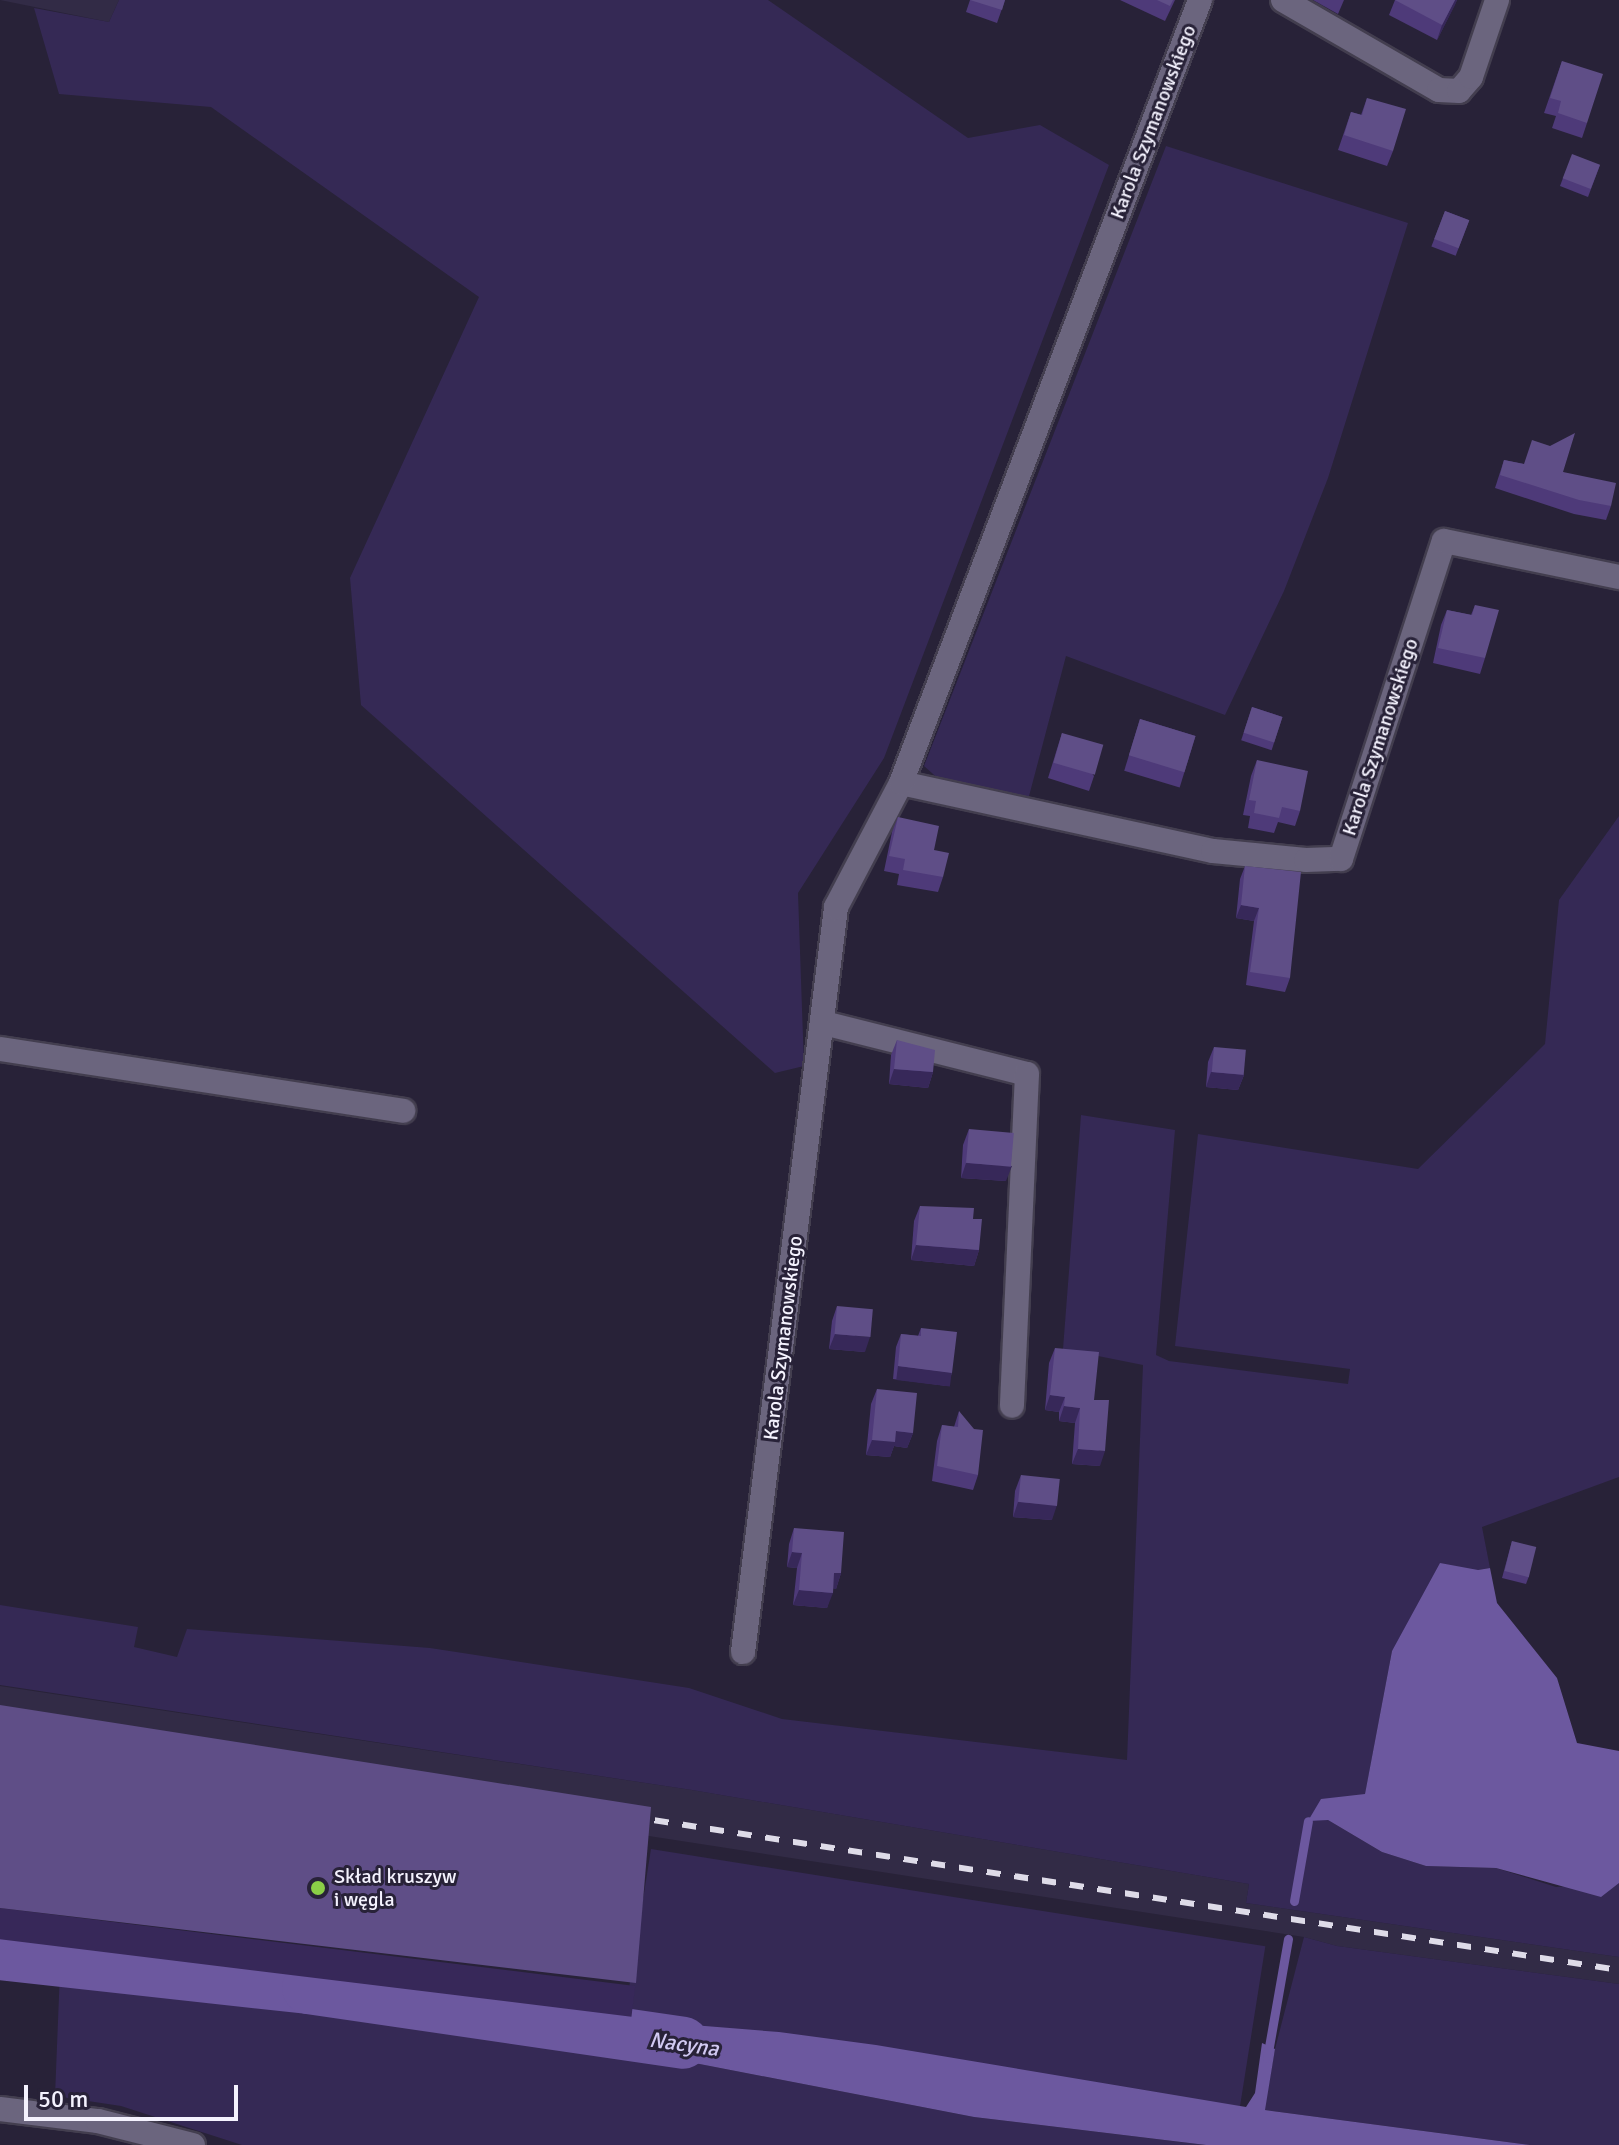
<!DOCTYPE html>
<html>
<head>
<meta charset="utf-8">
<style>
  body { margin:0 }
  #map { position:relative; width:1619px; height:2145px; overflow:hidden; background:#282238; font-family:Signika,sans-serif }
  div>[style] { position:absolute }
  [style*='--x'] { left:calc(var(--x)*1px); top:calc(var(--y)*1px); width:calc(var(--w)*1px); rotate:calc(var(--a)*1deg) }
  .built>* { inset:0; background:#322b46 }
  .green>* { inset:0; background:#352955; transform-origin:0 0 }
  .water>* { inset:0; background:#6c589f }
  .stream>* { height:9px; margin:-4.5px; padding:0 4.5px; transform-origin:4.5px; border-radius:4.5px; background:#6c589f }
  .river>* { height:52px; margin:-26px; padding:0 26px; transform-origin:26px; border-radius:26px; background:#6c589f }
  .roads { filter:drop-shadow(2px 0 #433e4f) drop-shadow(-2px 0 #433e4f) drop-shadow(0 2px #433e4f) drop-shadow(0 -2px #433e4f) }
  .minor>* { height:24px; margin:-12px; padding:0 12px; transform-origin:12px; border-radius:12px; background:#6b657e }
  .rail>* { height:6px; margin-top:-3px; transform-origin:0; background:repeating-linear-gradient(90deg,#dedbe8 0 14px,transparent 0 28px) }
  .wall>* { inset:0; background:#4e3a79; transform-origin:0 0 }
  .shaded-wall>* { inset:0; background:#372859; transform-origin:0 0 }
  .building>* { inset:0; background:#5f4e87; transform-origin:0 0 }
  .dots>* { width:22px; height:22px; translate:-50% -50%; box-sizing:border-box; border:4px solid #282238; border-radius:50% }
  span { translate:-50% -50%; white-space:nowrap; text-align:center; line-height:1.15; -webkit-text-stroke:6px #282238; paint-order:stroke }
  .street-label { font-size:20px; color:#f4f2fe }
  .poi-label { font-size:20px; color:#f4f2fe }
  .left { translate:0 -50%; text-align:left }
  .water-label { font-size:22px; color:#d2caf2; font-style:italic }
  .scale { position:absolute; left:24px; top:2085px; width:214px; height:36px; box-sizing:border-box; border:4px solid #f4f2fe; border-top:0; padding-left:10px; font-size:24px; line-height:28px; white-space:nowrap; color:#f4f2fe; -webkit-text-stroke:6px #282238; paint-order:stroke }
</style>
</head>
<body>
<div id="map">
  <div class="built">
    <i style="clip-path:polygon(0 0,119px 0,109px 22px)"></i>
    <i style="clip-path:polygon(0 1686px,692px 1790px,1249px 1884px,1246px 1903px,1619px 1957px,1619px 1984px,1337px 1946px,1304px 1937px,0 1736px)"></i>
  </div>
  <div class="green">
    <i style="clip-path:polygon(119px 0,768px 0,968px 138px,1040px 125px,1109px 165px,884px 758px,798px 893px,804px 1066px,775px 1073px,361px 705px,350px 578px,479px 297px,211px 107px,59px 94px,34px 8px,109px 22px)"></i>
    <i style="clip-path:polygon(1166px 146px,1408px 223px,1328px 478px,1284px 591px,1225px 715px,1066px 656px,1028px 800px,942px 782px,924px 766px)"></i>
    <i style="clip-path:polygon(1619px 816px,1619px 1477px,1482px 1527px,1490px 1568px,1478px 1570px,1392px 1651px,1365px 1795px,1308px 1820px,1328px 1820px,1382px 1852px,1426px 1866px,1496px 1868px,1556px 1887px,1619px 1883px,1619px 1957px,1246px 1903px,1249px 1884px,692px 1790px,0 1685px,0 1605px,138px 1627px,134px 1647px,177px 1657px,187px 1629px,430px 1648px,689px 1688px,782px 1719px,1127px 1760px,1143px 1365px,1063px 1349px,1081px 1115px,1175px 1130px,1156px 1355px,1169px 1361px,1348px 1384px,1350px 1369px,1175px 1346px,1198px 1134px,1418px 1169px,1545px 1044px,1559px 900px)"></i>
    <i style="left:651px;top:1849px;width:622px;height:168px;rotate:9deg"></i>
    <i style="clip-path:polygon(1304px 1937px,1337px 1946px,1619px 1984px,1619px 2145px,1530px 2145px,1264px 2110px,1275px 2049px)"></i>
    <i style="clip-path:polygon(60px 1971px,612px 2047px,974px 2117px,1206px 2145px,242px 2145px,121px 2106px,55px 2096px)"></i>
  </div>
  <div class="water">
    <i style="clip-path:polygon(1440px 1563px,1478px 1570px,1490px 1568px,1497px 1603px,1557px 1678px,1577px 1743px,1619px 1751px,1619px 1883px,1601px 1897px,1496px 1868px,1426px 1866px,1382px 1852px,1328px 1820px,1308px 1821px,1321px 1799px,1365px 1794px,1392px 1651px)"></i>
    <i style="clip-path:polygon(618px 2019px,779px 2032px,876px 2045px,1246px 2107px,1255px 2093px,1262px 2043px,1275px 2049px,1265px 2110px,1530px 2145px,1206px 2145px,974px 2117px,612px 2047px)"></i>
  </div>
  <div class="stream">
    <i style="--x:1294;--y:1901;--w:81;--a:-80.1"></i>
    <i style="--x:1267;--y:2058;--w:121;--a:-80"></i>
  </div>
  <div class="river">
    <i style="--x:0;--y:1954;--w:310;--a:6.3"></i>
    <i style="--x:308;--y:1988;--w:379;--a:8.3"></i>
  </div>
  <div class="roads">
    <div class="minor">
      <i style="--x:1283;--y:0;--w:180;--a:30"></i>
      <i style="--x:1439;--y:90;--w:20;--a:3"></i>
      <i style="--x:1459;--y:91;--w:18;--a:-49"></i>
      <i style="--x:1471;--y:77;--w:81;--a:-71.3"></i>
      <i style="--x:901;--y:783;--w:319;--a:12.3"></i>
      <i style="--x:1213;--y:851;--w:93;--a:5.5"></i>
      <i style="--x:1306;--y:860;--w:35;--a:-2"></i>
      <i style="--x:1341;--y:859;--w:334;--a:-72.1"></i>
      <i style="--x:1444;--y:541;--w:179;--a:11.6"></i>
      <i style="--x:824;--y:1023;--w:209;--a:14.1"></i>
      <i style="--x:1027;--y:1074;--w:332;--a:92.6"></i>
      <i style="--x:0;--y:1049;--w:408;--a:8.7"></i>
      <i style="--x:743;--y:1652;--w:751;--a:-82.88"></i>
      <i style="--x:836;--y:907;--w:140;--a:-62.3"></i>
      <i style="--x:901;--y:783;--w:838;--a:-69.1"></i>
      <i style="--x:0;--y:2109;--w:99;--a:7"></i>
      <i style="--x:98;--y:2121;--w:98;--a:14.2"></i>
    </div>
  </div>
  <div class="rail">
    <i style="--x:627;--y:1816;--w:1004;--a:8.82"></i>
  </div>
  <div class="wall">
    <i style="clip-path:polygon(970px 0,1005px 0,997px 23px,966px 12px)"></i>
    <i style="clip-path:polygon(1120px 0,1175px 0,1165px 21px)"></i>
    <i style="clip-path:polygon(1313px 0,1344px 0,1338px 14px)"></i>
    <i style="clip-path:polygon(1395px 0,1457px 0,1437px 40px,1389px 15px)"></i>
    <i style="clip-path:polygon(1562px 61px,1587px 123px,1582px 138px,1552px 128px,1556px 116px,1544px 113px)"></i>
    <i style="clip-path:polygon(1367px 98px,1393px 151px,1387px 166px,1338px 150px,1351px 112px,1361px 115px)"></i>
    <i style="clip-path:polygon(1600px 165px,1588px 197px,1560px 186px,1563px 178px)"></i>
    <i style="left:1445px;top:211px;width:26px;height:38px;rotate:21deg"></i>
    <i style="clip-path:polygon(1504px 460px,1563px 472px,1611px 506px,1606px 520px,1574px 514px,1495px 488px)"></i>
    <i style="clip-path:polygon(1475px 605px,1485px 658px,1480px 674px,1433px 663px,1441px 625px,1447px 610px,1471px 615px)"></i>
    <i style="left:1252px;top:707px;width:32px;height:35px;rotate:18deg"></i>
    <i style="left:1140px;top:719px;width:58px;height:54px;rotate:17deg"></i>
    <i style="clip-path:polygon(1062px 733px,1094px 776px,1089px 791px,1048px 778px)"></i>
    <i style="clip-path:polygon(1257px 760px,1300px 811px,1295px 826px,1278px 822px,1274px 833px,1248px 828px,1250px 816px,1243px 815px,1251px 776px)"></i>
    <i style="clip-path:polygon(898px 817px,934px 850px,943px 877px,938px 892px,897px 885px,899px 874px,884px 871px,892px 832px)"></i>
    <i style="clip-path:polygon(1245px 866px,1290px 978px,1285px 992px,1246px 985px,1254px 921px,1236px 918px,1240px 879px)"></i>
    <i style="clip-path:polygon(897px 1040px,933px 1072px,928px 1088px,889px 1084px,891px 1055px)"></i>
    <i style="clip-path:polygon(1214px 1047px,1244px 1075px,1238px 1090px,1206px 1087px,1208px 1062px)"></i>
    <i style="clip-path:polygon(969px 1129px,1006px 1181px,961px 1178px,963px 1145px)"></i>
    <i style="clip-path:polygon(920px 1206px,979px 1250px,974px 1266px,911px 1260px,914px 1221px)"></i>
    <i style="clip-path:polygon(837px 1306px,865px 1352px,829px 1349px,832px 1321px)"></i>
    <i style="clip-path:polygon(921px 1328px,952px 1373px,947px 1386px,893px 1379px,896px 1347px,901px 1334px,918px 1336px)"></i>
    <i style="clip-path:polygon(1055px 1348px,1094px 1400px,1100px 1466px,1072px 1464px,1075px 1423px,1059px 1421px,1059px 1412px,1045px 1410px,1049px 1363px)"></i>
    <i style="clip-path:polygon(877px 1389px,913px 1433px,907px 1448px,894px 1446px,890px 1457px,866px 1455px,871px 1404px)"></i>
    <i style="clip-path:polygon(959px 1411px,978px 1475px,973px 1490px,932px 1481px,937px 1441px,942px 1425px,954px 1427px)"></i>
    <i style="clip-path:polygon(1021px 1475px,1052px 1520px,1013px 1517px,1015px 1491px)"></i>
    <i style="clip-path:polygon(794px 1528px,841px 1573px,836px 1589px,833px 1588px,827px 1608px,793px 1605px,797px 1568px,787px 1567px,789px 1544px)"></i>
    <i style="clip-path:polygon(1512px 1541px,1529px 1576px,1526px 1584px,1502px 1578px)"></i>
  </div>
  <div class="shaded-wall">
    <i style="clip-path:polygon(1455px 0,1457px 0,1455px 5px,1437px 40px,1442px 25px)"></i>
    <i style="clip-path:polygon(1241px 905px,1259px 908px,1254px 921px,1236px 918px)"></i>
    <i style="clip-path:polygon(894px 1069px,933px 1072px,928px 1088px,889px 1084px)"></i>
    <i style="clip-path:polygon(1211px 1072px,1244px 1075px,1238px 1090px,1206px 1087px)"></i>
    <i style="clip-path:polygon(966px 1163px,1012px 1166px,1006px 1181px,961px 1178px)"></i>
    <i style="clip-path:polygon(916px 1245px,979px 1250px,974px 1266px,911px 1260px)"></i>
    <i style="clip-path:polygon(835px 1334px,870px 1337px,865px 1352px,829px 1349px)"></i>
    <i style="left:898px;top:1366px;width:54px;height:14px;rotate:7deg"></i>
    <i style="clip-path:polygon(1050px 1395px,1065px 1397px,1059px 1412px,1045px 1410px)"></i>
    <i style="clip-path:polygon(1064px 1406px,1080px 1408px,1075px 1423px,1059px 1421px)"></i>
    <i style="clip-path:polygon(896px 1431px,913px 1433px,907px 1448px,894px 1446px,890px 1457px,866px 1455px,872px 1440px)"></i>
    <i style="clip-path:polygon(1078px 1449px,1105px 1451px,1100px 1466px,1072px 1464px)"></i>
    <i style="clip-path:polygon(1018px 1502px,1057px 1505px,1052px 1520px,1013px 1517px)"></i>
    <i style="clip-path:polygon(792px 1552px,802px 1553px,797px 1568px,787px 1567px)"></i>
    <i style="clip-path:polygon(834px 1573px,841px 1573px,836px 1589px,828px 1588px)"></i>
    <i style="clip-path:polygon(799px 1590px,833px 1593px,827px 1608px,793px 1605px)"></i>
    <i style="left:0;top:1908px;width:640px;height:31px;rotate:7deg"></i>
  </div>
  <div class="building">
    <i style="clip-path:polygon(970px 0,1005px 0,1002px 10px)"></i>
    <i style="clip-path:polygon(1157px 0,1173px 0,1170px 6px)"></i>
    <i style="clip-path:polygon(1395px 0,1455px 0,1442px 25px)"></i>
    <i style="clip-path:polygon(1562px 61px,1603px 74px,1587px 123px,1558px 113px,1561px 101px,1550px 98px)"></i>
    <i style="clip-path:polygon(1367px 98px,1406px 109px,1393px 151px,1344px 135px,1351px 112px,1362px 115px)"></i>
    <i style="left:1572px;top:154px;width:30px;height:26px;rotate:21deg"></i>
    <i style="left:1445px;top:211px;width:26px;height:30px;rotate:21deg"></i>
    <i style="clip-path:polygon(1575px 433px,1563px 472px,1616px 483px,1611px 506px,1579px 500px,1500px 475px,1504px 460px,1524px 464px,1532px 440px,1550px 446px)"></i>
    <i style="clip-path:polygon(1475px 605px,1499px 610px,1485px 658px,1438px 648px,1447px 610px,1472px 615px)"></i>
    <i style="left:1252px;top:707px;width:32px;height:27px;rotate:18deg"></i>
    <i style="left:1140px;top:719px;width:58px;height:38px;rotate:17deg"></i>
    <i style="left:1062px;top:733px;width:43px;height:31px;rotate:16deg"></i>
    <i style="clip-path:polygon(1257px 760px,1308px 771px,1300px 811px,1282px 807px,1279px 818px,1254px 813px,1256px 801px,1249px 800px)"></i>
    <i style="clip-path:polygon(898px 817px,939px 826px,934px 850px,949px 853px,943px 877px,903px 870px,905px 859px,889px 856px)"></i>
    <i style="clip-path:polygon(1245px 866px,1301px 872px,1290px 978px,1250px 972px,1259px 908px,1241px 905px)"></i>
    <i style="clip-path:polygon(897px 1040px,935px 1050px,933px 1072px,894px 1069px)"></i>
    <i style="left:1214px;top:1047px;width:32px;height:25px;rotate:5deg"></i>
    <i style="left:969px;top:1129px;width:45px;height:34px;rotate:5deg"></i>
    <i style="clip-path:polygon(920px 1206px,974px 1208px,973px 1219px,982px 1219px,979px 1250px,916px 1245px)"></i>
    <i style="left:837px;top:1306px;width:36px;height:28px;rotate:5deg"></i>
    <i style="clip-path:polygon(921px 1328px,957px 1332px,952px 1373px,898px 1366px,901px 1334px,921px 1336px)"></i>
    <i style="clip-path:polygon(1055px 1348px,1099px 1352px,1094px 1400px,1109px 1400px,1105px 1451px,1078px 1449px,1080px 1408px,1064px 1406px,1065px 1397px,1050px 1395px)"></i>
    <i style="clip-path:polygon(877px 1389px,917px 1393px,913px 1433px,896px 1431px,895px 1442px,872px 1440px)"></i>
    <i style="clip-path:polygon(959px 1411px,974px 1429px,983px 1430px,978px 1475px,937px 1466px,942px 1425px,958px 1427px)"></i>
    <i style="left:1021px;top:1475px;width:39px;height:27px;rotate:6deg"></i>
    <i style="clip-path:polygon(794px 1528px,844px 1532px,841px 1573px,834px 1573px,833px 1593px,799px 1590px,802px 1553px,792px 1552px)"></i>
    <i style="left:1512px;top:1541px;width:25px;height:31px;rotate:14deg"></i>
    <i style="clip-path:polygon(0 1705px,651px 1807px,636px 1983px,0 1908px)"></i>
  </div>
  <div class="dots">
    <i style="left:318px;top:1888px;background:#8ace47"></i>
  </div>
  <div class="street-label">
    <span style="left:1153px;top:122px;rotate:-69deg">Karola Szymanowskiego</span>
    <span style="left:1380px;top:737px;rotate:-72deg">Karola Szymanowskiego</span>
    <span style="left:783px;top:1338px;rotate:-83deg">Karola Szymanowskiego</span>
  </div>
  <div class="poi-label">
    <span class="left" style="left:334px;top:1888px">Skład kruszyw<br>i węgla</span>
  </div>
  <div class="water-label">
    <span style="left:684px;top:2044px;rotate:8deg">Nacyna</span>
  </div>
  <div class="scale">50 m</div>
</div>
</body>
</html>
